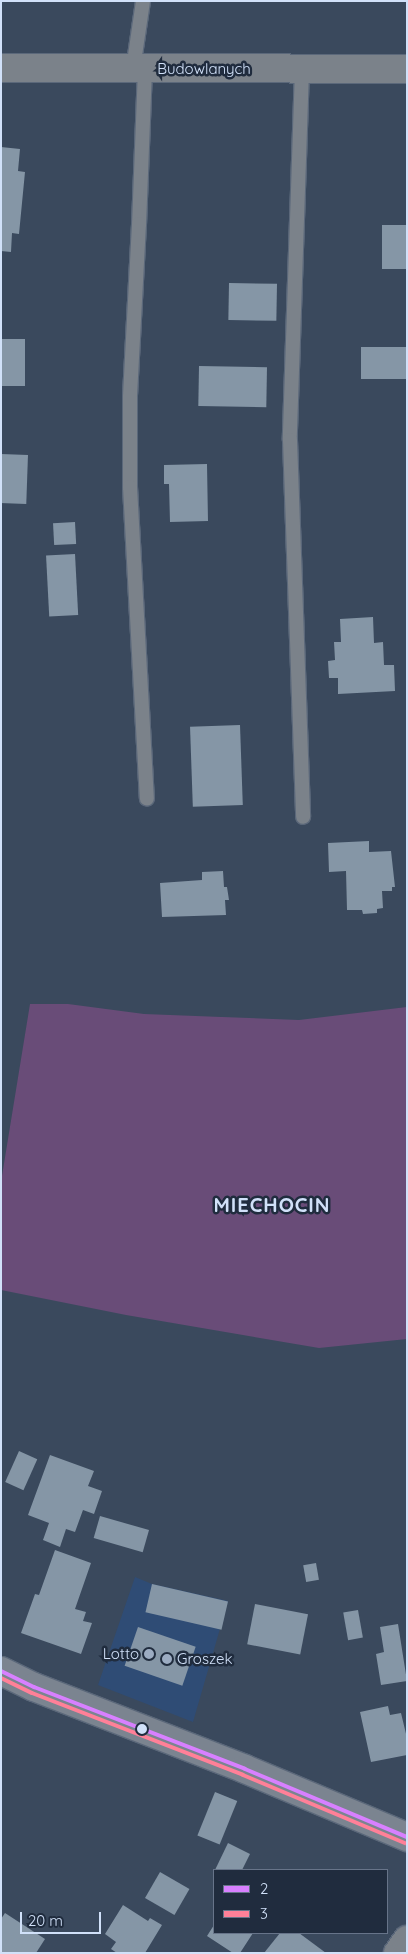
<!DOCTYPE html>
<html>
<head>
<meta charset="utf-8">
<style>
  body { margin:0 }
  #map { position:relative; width:408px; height:1954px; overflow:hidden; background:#3a495d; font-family:Quicksand,sans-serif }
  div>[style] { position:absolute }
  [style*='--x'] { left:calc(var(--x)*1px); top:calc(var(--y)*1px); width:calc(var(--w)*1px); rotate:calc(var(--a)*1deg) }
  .built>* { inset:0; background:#2f4c75 }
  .green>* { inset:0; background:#694c78 }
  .building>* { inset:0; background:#8596a6; transform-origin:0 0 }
  .roads { filter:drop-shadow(1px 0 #5b687a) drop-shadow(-1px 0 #5b687a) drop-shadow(0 1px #5b687a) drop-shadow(0 -1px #5b687a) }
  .lane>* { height:14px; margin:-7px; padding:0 7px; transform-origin:7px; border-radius:7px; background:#7b828a }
  .street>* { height:28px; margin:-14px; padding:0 14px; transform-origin:14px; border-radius:14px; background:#7b828a }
  .secondary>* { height:28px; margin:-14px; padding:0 14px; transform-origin:14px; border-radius:14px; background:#7b8490 }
  .bus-1>* { height:4px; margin:-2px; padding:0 2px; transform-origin:2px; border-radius:2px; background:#d880ff }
  .bus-2>* { height:4px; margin:-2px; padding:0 2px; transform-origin:2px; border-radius:2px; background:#ff8098 }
  .dots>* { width:14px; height:14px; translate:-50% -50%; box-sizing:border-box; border:2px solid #202c3e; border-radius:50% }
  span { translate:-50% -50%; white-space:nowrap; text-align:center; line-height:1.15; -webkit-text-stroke:5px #202c3e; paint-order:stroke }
  .street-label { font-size:15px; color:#d1e1f9 }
  .poi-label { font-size:15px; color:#d1e1f9 }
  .right { translate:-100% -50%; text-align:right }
  .left { translate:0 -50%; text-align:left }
  .district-label { font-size:20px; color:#d1e1f9; font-weight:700; letter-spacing:1px }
  .frame { position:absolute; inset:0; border:2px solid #d1e1f9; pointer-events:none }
  .legend { position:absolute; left:213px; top:1869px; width:175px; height:65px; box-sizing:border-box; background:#202c3e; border:1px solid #677489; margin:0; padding:6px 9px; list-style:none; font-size:15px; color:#d1e1f9 }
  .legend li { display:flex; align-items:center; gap:10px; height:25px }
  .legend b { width:25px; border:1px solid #677489 }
  .scale { position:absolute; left:20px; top:1912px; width:81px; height:22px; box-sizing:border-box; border:2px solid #d1e1f9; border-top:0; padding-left:6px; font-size:15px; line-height:18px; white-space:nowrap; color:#d1e1f9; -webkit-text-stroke:4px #202c3e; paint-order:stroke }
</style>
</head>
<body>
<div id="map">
  <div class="built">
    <i style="clip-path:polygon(135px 1577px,152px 1584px,228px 1601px,193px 1722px,98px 1685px)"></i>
  </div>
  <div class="green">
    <i style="clip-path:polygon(30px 1004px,68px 1004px,144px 1014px,299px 1020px,407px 1007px,407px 1339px,319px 1348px,126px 1315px,1px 1290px,1px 1182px)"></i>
  </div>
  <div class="building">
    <i style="clip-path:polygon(1px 147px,20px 149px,18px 171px,25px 172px,19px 234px,12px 233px,11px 252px,1px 251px)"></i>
    <i style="left:382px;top:225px;width:25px;height:44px"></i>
    <i style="left:229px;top:283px;width:48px;height:37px;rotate:1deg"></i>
    <i style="left:1px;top:339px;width:24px;height:47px"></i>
    <i style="left:361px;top:347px;width:46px;height:32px"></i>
    <i style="left:199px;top:366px;width:68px;height:40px;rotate:1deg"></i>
    <i style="left:1px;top:454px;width:27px;height:49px;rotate:2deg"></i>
    <i style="clip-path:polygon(207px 464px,208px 521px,170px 522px,169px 484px,164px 484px,164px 465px)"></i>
    <i style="left:75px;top:522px;width:22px;height:22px;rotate:87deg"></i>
    <i style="left:75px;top:554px;width:61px;height:29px;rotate:87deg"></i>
    <i style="clip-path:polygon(373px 617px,374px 643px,383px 642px,384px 665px,394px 665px,395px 691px,338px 694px,338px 678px,329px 678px,328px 661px,335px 660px,334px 642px,341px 642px,340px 619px)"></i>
    <i style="left:240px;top:725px;width:80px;height:50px;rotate:88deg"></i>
    <i style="clip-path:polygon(369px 841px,369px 852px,391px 851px,395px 887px,392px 887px,392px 891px,382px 891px,383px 908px,377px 909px,377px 913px,363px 914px,362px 910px,347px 910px,346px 871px,329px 872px,328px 843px)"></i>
    <i style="clip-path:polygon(223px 871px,224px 887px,227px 887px,229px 900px,225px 900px,226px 915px,162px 917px,160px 883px,202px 880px,202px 872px)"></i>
    <i style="left:19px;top:1451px;width:20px;height:34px;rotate:24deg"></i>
    <i style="clip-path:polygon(50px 1455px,94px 1471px,88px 1486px,102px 1491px,94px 1514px,83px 1510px,75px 1532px,66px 1529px,60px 1547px,43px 1540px,49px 1523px,28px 1515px)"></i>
    <i style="left:100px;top:1516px;width:51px;height:23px;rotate:16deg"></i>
    <i style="clip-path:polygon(55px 1550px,91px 1563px,75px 1609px,86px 1612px,83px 1621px,92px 1623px,81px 1654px,21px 1633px,35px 1594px,39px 1595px)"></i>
    <i style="left:316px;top:1563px;width:17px;height:13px;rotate:80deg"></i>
    <i style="left:152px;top:1584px;width:78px;height:29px;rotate:13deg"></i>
    <i style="left:255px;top:1604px;width:54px;height:41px;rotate:11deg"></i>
    <i style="left:358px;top:1610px;width:28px;height:15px;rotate:80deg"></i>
    <i style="clip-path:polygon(398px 1624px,407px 1681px,381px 1685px,376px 1654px,384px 1652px,380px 1627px)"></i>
    <i style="left:138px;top:1627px;width:61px;height:41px;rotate:19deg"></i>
    <i style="clip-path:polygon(388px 1706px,390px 1715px,401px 1713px,407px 1738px,407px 1755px,371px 1762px,360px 1712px)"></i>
    <i style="left:215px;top:1792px;width:24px;height:47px;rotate:22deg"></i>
    <i style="clip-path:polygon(228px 1843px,250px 1854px,242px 1870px,215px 1870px)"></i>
    <i style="left:160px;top:1872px;width:34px;height:30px;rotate:30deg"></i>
    <i style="clip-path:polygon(123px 1905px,148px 1921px,150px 1918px,162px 1925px,145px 1953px,117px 1953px,111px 1949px,116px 1942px,105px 1934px)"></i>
    <i style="clip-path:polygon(5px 1913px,45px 1939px,36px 1953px,1px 1953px,1px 1919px)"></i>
    <i style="clip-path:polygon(214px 1925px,214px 1933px,253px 1933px,240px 1953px,233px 1953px,207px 1936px)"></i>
    <i style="clip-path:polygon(280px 1933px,299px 1933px,326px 1953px,264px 1953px)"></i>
  </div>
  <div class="roads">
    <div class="lane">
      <i style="--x:133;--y:69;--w:69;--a:-81.6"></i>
      <i style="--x:145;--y:69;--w:155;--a:92.2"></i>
      <i style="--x:139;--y:224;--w:173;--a:93"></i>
      <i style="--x:130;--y:397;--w:90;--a:90"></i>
      <i style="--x:130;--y:487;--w:312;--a:86.9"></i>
      <i style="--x:302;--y:69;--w:371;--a:91.9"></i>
      <i style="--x:290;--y:440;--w:377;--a:88"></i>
    </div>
    <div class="street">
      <i style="--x:1;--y:68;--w:406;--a:0.1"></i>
      <i style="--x:398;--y:1953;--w:16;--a:-55"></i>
    </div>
    <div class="secondary">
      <i style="--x:1;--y:1671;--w:37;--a:26"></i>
      <i style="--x:34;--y:1687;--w:226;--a:21.2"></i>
      <i style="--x:245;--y:1769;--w:176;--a:22.8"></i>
    </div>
  </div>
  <div class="bus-1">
    <i style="--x:1;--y:1671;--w:37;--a:26"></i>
    <i style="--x:34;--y:1687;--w:226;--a:21.2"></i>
    <i style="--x:245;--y:1769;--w:176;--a:22.8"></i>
  </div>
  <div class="bus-2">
    <i style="--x:1;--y:1678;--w:34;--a:26"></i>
    <i style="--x:32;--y:1693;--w:226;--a:21.2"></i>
    <i style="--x:243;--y:1775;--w:176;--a:22.8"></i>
  </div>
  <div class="dots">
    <i style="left:149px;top:1654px;background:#9cacc2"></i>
    <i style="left:167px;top:1659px;background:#9cacc2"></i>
    <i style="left:142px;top:1729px;background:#d1e1f9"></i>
  </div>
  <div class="street-label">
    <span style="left:204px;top:69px">Budowlanych</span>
  </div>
  <div class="poi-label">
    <span class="right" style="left:139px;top:1654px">Lotto</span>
    <span class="left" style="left:177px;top:1659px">Groszek</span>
  </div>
  <div class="district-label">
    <span style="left:272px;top:1204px">MIECHOCIN</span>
  </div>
  <div class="frame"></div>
  <ul class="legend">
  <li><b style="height:6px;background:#d880ff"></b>2</li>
  <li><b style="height:6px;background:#ff8098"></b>3</li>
  </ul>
  <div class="scale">20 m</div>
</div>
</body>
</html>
